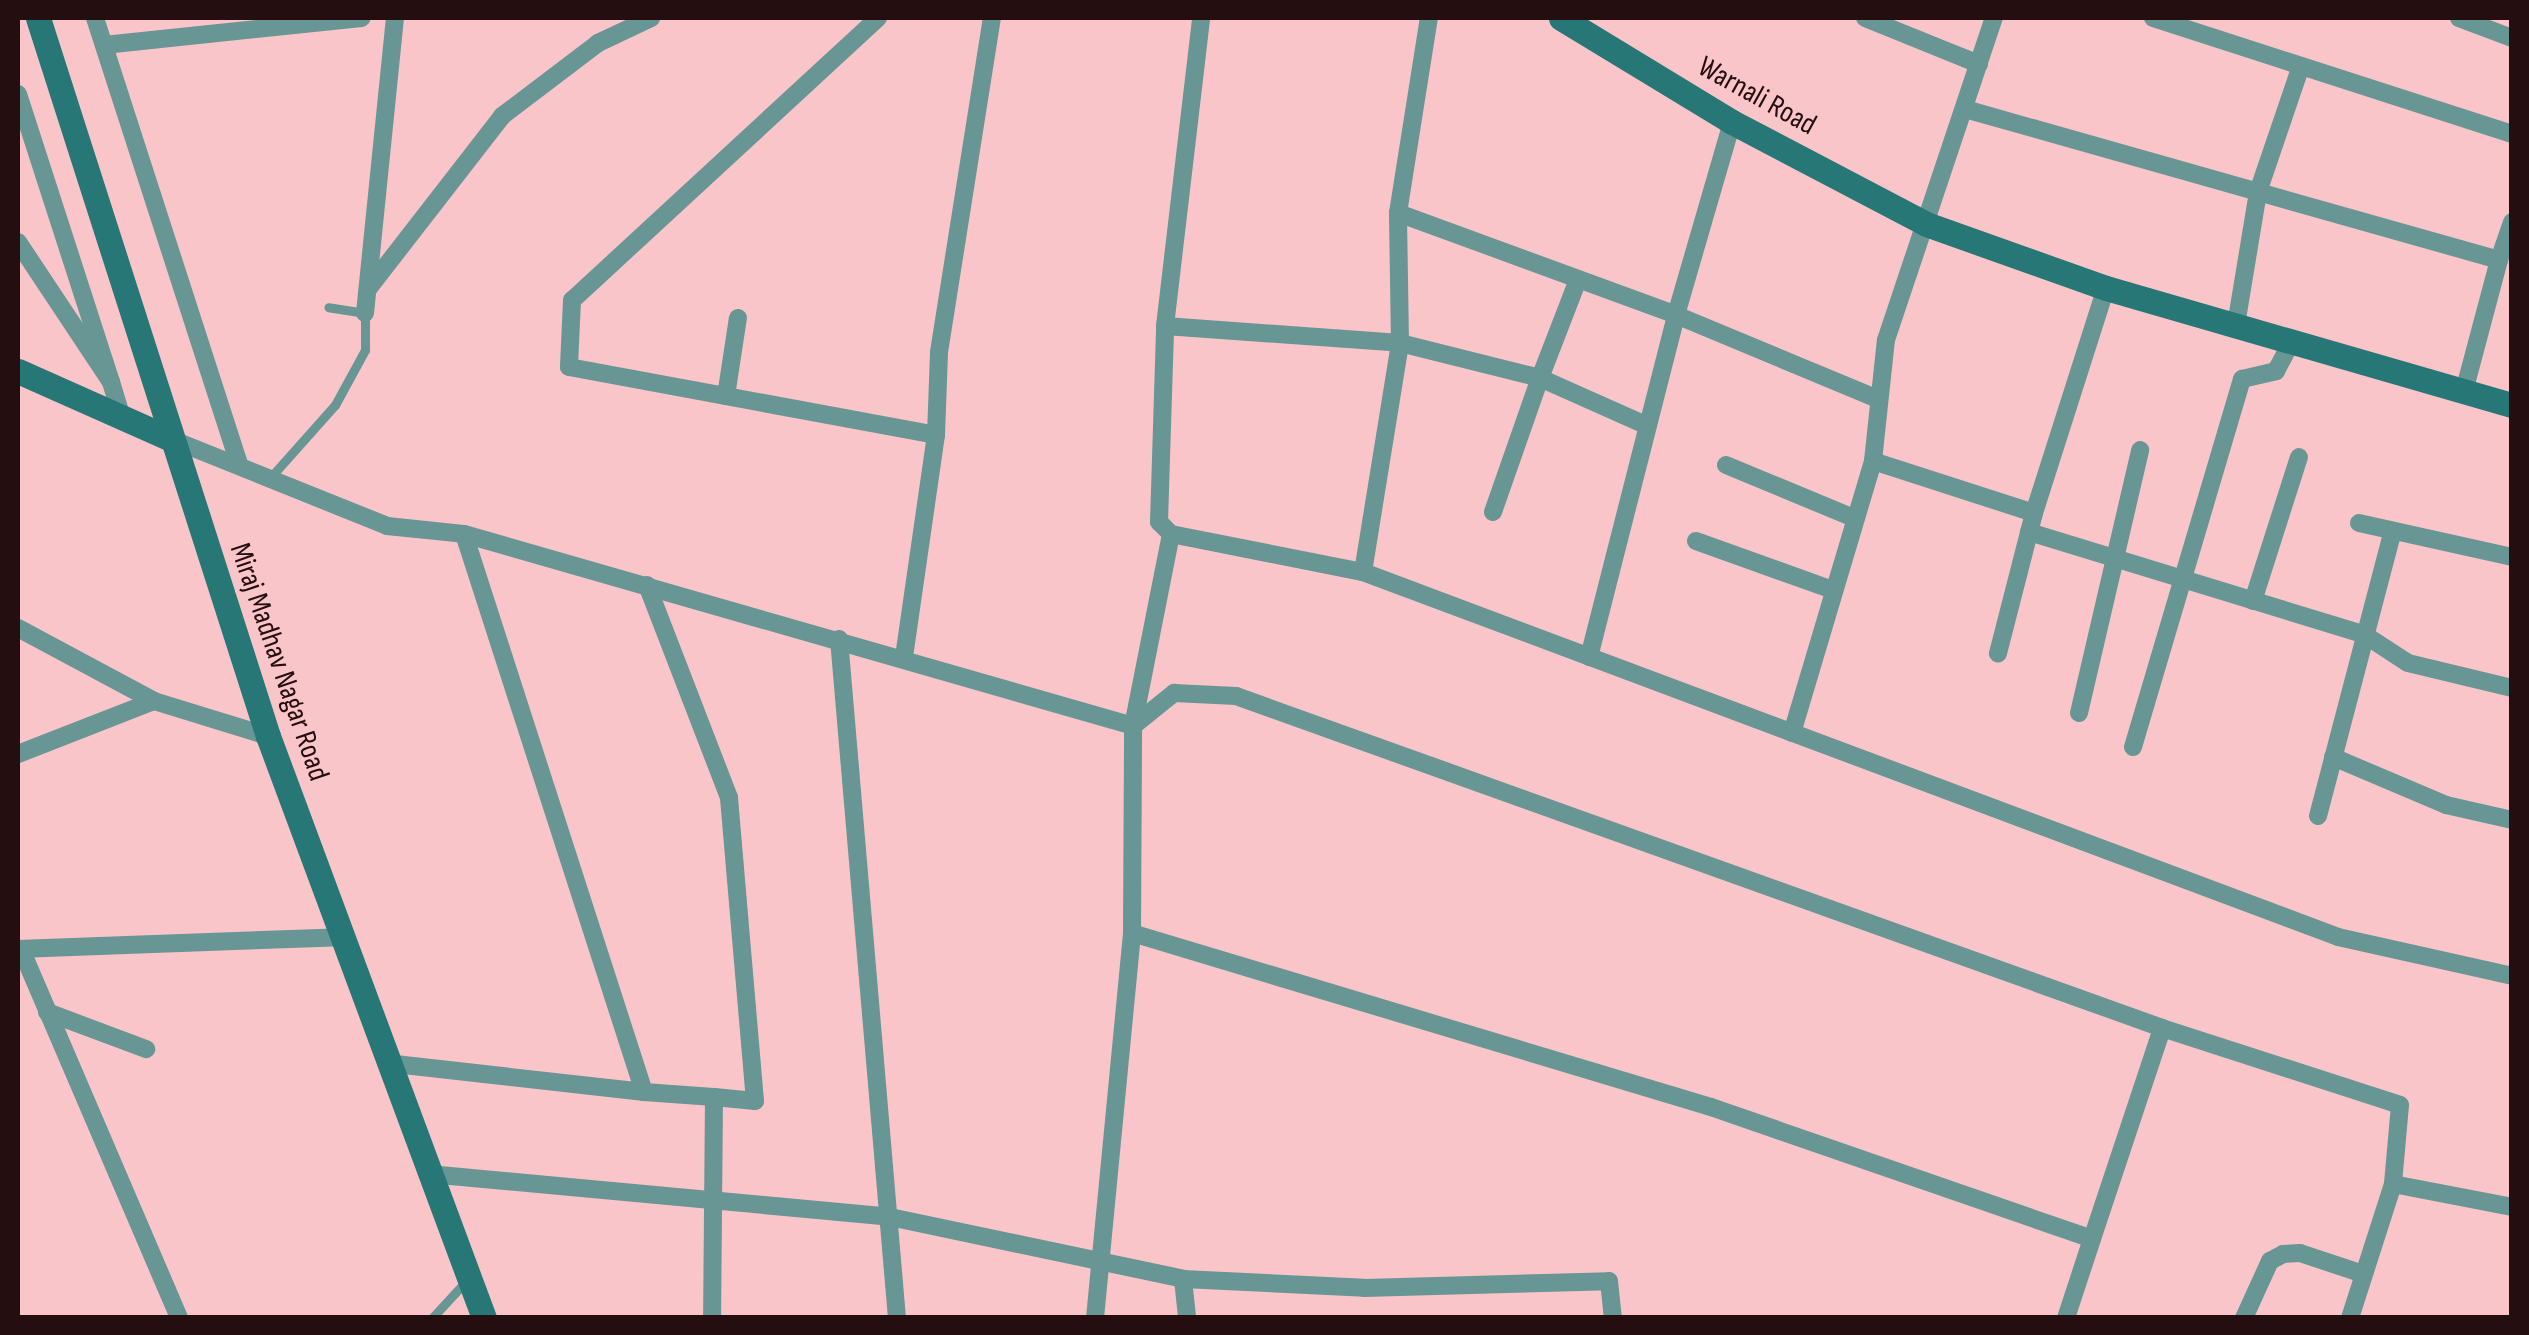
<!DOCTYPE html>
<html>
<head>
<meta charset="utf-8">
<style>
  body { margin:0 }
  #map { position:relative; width:2529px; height:1335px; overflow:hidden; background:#fac5c8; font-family:"Sofia Sans Condensed",sans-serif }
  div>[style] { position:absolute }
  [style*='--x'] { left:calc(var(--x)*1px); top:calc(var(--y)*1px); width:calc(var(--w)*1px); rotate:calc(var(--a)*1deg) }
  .lane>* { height:9px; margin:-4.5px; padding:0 4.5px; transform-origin:4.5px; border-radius:4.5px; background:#689695 }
  .street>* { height:18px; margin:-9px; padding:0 9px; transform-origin:9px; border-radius:9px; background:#689695 }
  .secondary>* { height:25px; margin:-12.5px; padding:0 12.5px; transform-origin:12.5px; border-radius:12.5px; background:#277777 }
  span { translate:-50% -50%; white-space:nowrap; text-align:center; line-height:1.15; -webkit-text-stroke:8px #fac5c8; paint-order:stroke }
  .street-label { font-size:30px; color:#240e10 }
  .frame { position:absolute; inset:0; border:20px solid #240e10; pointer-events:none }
</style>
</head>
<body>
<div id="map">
  <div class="lane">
    <i style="--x:269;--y:479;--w:99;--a:-48.3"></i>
    <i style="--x:335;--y:405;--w:63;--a:-61.4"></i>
    <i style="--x:365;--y:350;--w:37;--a:-90"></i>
    <i style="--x:365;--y:313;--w:37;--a:-171"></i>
    <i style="--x:432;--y:1318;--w:52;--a:-47.4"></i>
  </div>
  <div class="street">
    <i style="--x:95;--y:18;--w:466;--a:72.1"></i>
    <i style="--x:878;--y:18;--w:416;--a:137.3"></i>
    <i style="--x:572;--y:300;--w:67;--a:92.6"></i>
    <i style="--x:569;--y:367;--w:373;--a:10.5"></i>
    <i style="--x:1865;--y:18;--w:123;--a:22"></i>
    <i style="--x:2153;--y:18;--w:377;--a:17.9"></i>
    <i style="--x:2459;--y:18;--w:57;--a:20.7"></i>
    <i style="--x:104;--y:45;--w:259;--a:-6"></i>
    <i style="--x:18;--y:94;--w:303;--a:72.1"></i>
    <i style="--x:1965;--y:109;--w:555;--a:15.79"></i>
    <i style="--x:2499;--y:260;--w:137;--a:104.9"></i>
    <i style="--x:1398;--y:213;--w:296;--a:20.1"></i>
    <i style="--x:1676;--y:315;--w:201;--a:-73.8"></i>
    <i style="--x:18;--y:242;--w:168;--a:56.4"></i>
    <i style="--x:111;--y:382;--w:38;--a:73"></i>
    <i style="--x:2499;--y:260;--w:40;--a:-71.1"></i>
    <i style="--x:368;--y:289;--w:219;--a:-52.2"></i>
    <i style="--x:502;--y:116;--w:121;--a:-37.2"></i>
    <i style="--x:598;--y:43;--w:59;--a:-25.3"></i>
    <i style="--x:365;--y:313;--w:297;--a:-84.2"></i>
    <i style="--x:2236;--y:325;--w:135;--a:-80.6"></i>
    <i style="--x:2258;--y:192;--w:133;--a:-71.2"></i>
    <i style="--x:1165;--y:326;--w:236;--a:4.1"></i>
    <i style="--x:1400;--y:343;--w:144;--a:14"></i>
    <i style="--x:1540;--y:378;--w:103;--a:-68.9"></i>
    <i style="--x:726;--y:396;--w:79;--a:-81.3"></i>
    <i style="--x:171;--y:439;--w:233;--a:21.9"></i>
    <i style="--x:387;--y:526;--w:77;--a:5.9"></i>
    <i style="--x:464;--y:534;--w:696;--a:16.01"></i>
    <i style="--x:1133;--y:726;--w:53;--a:-38.8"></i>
    <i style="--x:1174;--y:693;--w:62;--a:2.8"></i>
    <i style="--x:1236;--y:696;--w:984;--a:19.72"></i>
    <i style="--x:2162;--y:1028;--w:250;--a:17.9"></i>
    <i style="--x:2400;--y:1105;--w:79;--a:95.1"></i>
    <i style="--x:2393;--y:1184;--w:121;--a:10.9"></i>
    <i style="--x:1873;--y:461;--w:122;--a:-83.9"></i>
    <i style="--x:1886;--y:340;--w:340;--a:-71.5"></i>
    <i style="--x:1726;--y:465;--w:139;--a:22.5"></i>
    <i style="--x:1493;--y:512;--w:142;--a:-70.7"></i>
    <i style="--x:1540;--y:378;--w:118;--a:24"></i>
    <i style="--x:2034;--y:513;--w:236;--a:-72.3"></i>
    <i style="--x:2359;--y:523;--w:157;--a:12.5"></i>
    <i style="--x:2029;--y:532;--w:351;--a:17"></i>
    <i style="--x:2365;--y:635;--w:51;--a:33.1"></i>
    <i style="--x:2408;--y:663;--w:107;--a:13.5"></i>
    <i style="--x:1171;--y:534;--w:196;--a:11.2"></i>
    <i style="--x:1363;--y:572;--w:1041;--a:20.52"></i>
    <i style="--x:2338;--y:937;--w:178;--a:12.6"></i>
    <i style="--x:1696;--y:541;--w:142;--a:19.7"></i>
    <i style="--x:1363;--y:572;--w:232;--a:-80.8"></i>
    <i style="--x:1400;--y:343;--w:130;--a:-90.9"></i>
    <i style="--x:1398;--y:213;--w:197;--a:-81"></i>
    <i style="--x:647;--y:585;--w:228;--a:68.9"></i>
    <i style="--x:729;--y:798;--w:304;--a:85.1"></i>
    <i style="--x:755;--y:1101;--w:41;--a:-174.4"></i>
    <i style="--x:714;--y:1097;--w:221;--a:90.5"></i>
    <i style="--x:2253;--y:601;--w:151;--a:-72.3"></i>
    <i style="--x:18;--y:628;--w:154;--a:28.2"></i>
    <i style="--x:154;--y:701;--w:119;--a:17.1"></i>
    <i style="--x:839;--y:639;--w:681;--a:85.12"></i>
    <i style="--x:904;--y:657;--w:224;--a:-81.8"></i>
    <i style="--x:936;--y:435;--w:83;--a:-87.9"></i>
    <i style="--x:939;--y:352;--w:338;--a:-81"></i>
    <i style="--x:1589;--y:657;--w:353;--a:-75.7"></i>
    <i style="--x:1676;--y:315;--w:219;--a:22.6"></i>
    <i style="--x:2079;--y:713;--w:270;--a:-76.9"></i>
    <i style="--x:1792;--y:733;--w:284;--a:-73.4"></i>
    <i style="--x:1873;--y:461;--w:169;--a:17.9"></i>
    <i style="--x:2034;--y:513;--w:145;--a:104.4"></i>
    <i style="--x:2133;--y:747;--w:384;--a:-73.5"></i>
    <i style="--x:2242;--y:379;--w:35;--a:-13"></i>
    <i style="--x:2276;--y:371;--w:34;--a:-62"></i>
    <i style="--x:18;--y:754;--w:146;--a:-21.3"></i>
    <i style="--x:2333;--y:757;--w:123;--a:23"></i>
    <i style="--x:2446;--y:805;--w:68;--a:12.8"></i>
    <i style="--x:2318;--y:816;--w:295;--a:-75.3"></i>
    <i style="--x:1132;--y:933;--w:605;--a:16.73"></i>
    <i style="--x:1711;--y:1107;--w:403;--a:19.1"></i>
    <i style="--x:2092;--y:1239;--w:222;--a:-71.6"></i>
    <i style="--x:18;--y:949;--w:323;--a:-2.1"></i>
    <i style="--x:21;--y:949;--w:401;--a:66.8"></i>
    <i style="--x:47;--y:1012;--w:106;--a:20.5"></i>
    <i style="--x:386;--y:1063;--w:260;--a:6.4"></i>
    <i style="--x:644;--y:1092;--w:586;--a:-107.88"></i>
    <i style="--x:644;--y:1092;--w:70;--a:4.1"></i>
    <i style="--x:429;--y:1174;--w:463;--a:5.3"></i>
    <i style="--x:890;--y:1217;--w:299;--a:11.9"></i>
    <i style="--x:1183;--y:1279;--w:39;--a:84"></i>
    <i style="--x:1183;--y:1279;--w:181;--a:2.8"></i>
    <i style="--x:1364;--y:1288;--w:245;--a:-1.6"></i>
    <i style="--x:1609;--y:1281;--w:37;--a:84"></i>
    <i style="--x:1095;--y:1318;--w:387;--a:-84.5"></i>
    <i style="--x:1132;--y:933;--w:207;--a:-89.7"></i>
    <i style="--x:1133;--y:726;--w:196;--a:-78.8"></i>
    <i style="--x:1171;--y:534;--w:17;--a:-135"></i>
    <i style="--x:1159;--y:522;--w:196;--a:-88.2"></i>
    <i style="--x:1165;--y:326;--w:310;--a:-83.3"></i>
    <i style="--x:2066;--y:1318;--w:83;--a:-71.8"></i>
    <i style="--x:2244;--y:1318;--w:63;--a:-65.5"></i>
    <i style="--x:2270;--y:1261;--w:15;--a:-28"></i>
    <i style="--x:2283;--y:1254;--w:17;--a:-3"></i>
    <i style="--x:2300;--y:1253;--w:66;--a:18.4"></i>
    <i style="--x:2350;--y:1318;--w:141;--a:-72.2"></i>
  </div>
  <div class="secondary">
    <i style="--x:38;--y:18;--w:754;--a:72.24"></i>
    <i style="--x:268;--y:736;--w:621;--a:69.64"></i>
    <i style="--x:1561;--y:18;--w:200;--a:31.3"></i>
    <i style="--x:1732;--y:122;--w:219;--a:27.7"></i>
    <i style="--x:1926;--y:224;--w:191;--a:19.6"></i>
    <i style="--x:2106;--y:288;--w:423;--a:16.1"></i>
    <i style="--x:18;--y:371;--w:167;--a:24"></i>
  </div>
  <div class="street-label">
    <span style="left:1757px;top:96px;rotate:29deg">Warnali Road</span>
    <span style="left:279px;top:662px;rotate:71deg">Miraj Madhav Nagar Road</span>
  </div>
  <div class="frame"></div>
</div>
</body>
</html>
